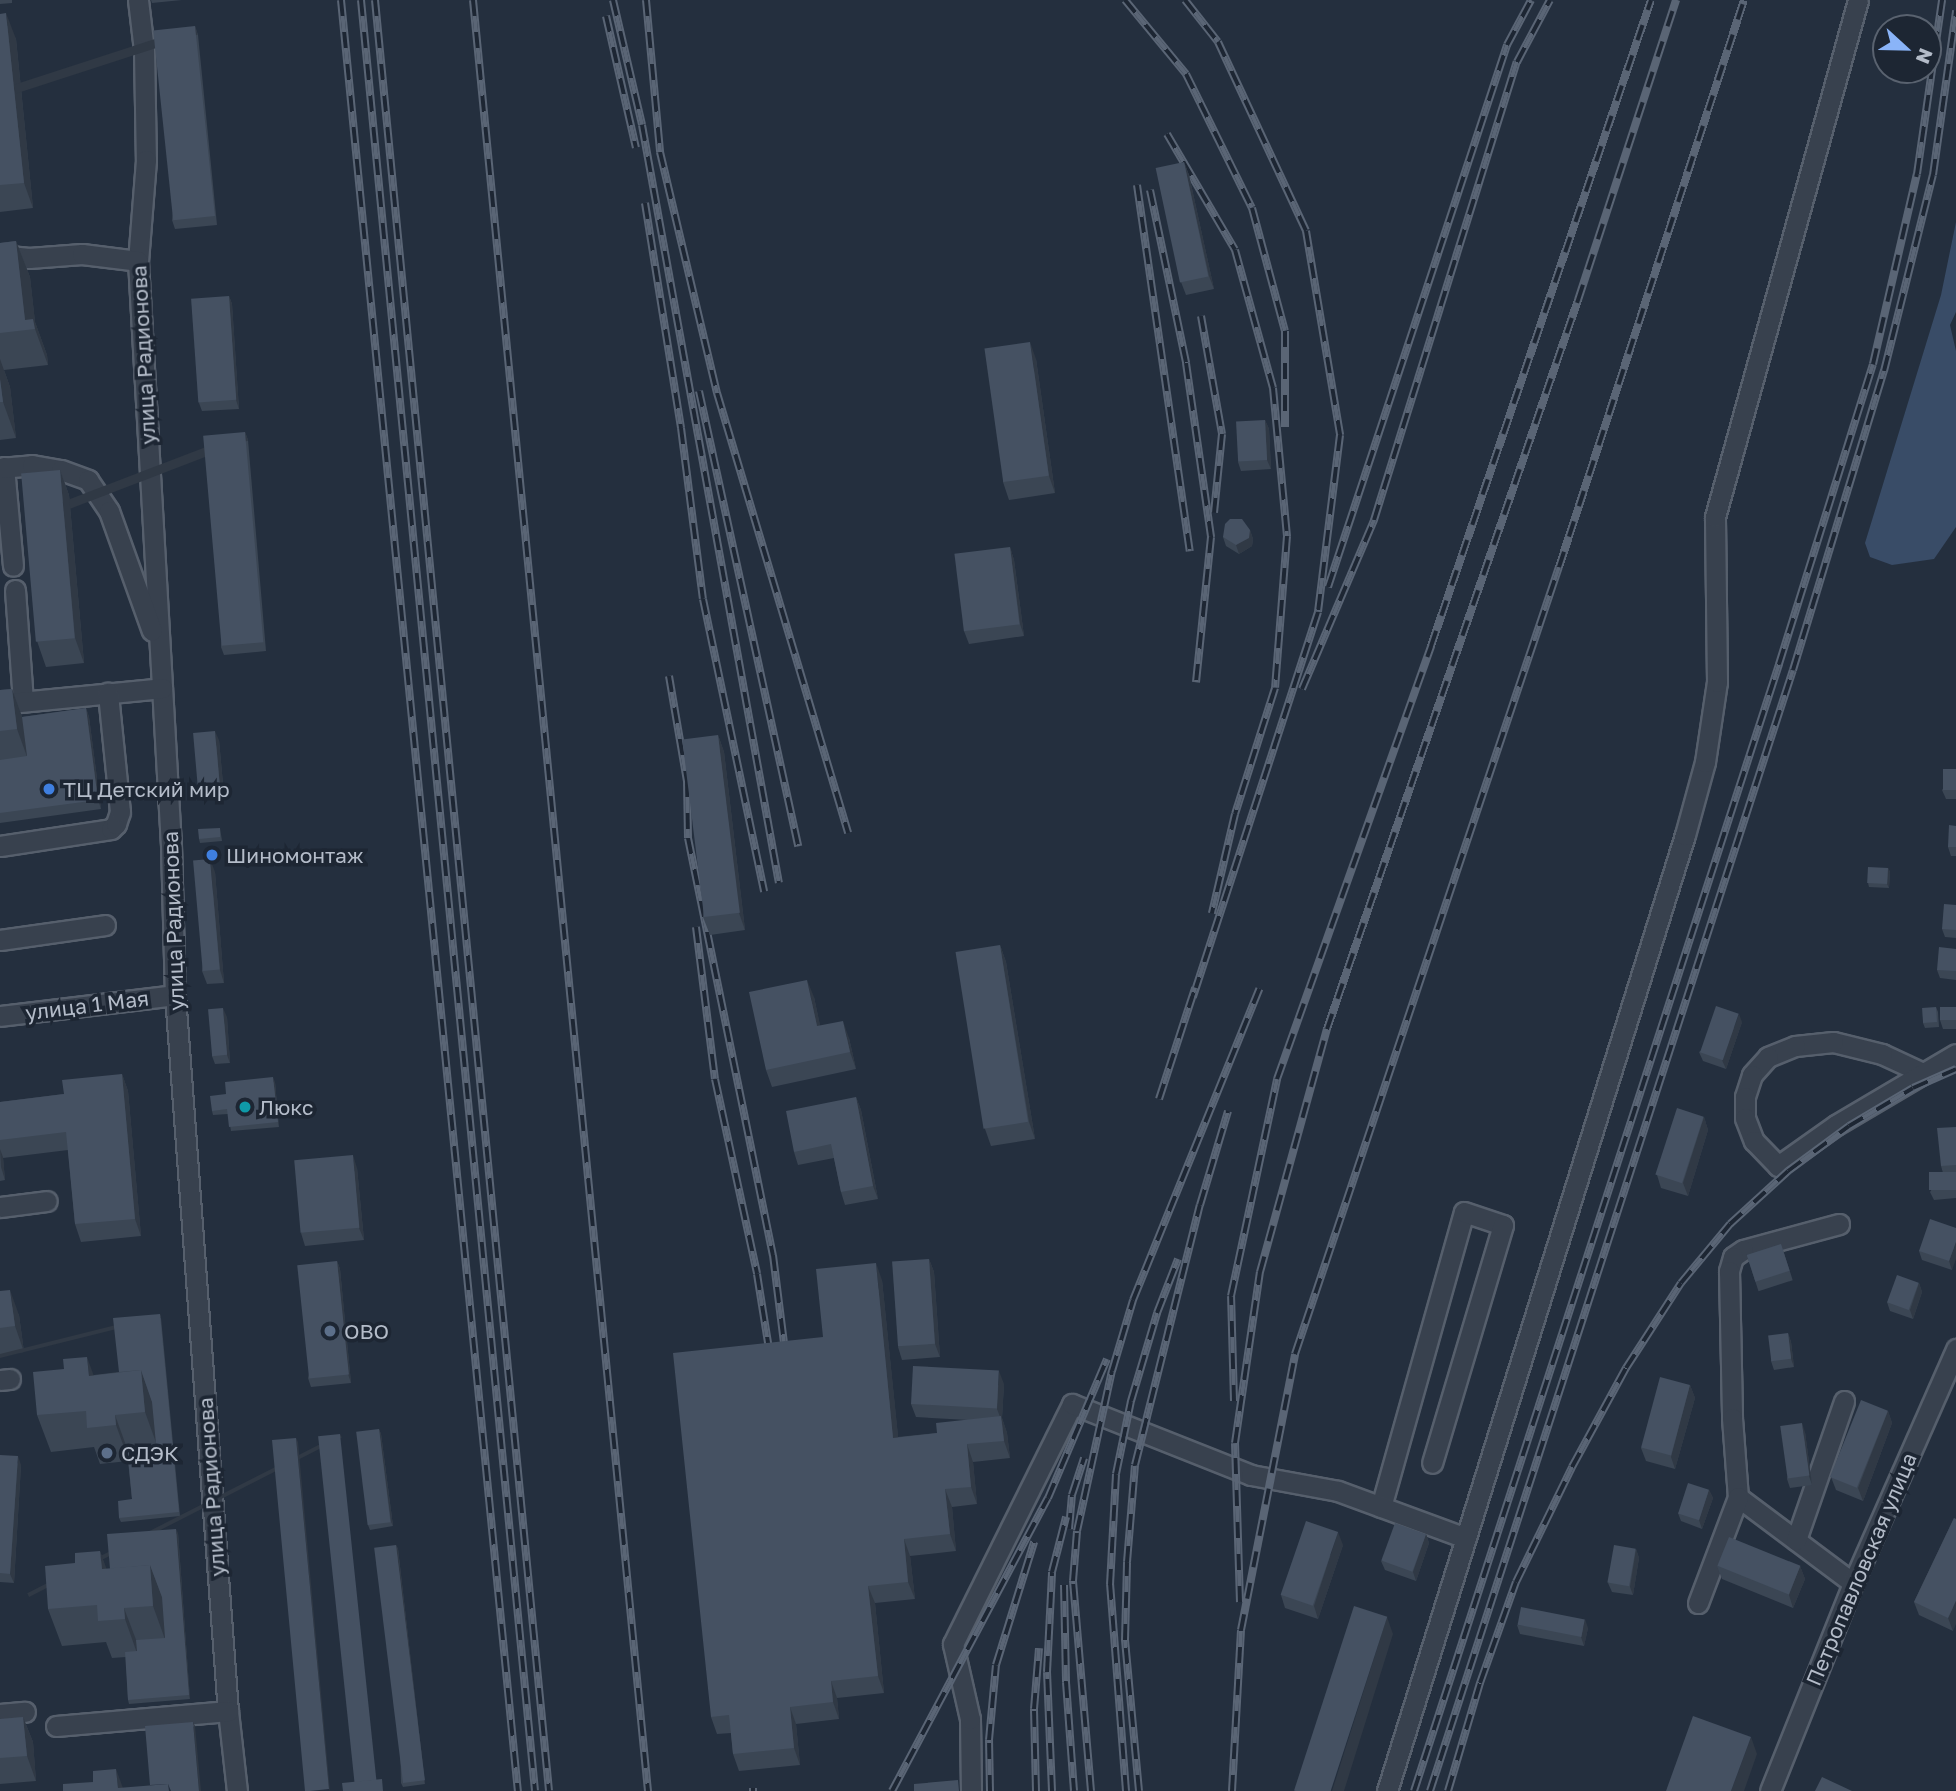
<!DOCTYPE html>
<html>
<head>
<meta charset="utf-8">
<style>
  body { margin:0 }
  #map { position:relative; width:1956px; height:1791px; overflow:hidden; background:#242f3e; font-family:"Golos Text",sans-serif }
  div>[style] { position:absolute }
  [style*='--x'] { left:calc(var(--x)*1px); top:calc(var(--y)*1px); width:calc(var(--w)*1px); rotate:calc(var(--a)*1deg) }
  .water>* { inset:0; background:#394c67 }
  .roads { filter:drop-shadow(2px 0 #565f6c) drop-shadow(-2px 0 #565f6c) drop-shadow(0 2px #565f6c) drop-shadow(0 -2px #565f6c) }
  .minor>* { height:19px; margin:-9.5px; padding:0 9.5px; transform-origin:9.5px; border-radius:9.5px; background:#38414e }
  .rail>* { height:8px; margin-top:-4px; transform-origin:0; background:repeating-linear-gradient(90deg,#1d2633 0 16px,#5a6575 0 32px); box-sizing:border-box; border-block:2px solid #5a6575 }
  .wall>* { inset:0; background:#3b4654; transform-origin:0 0 }
  .shaded-wall>* { inset:0; background:#303945; transform-origin:0 0 }
  .building>* { inset:0; background:#455162; transform-origin:0 0 }
  .dots>* { width:19px; height:19px; translate:-50% -50%; box-sizing:border-box; border:4px solid #1d2633; border-radius:50% }
  span { translate:-50% -50%; white-space:nowrap; text-align:center; line-height:1.15; -webkit-text-stroke:7px #1d2633; paint-order:stroke }
  .street-label { font-size:21px; color:#b4bcc9 }
  .poi-label { font-size:21px; color:#b4bcc9 }
  .left { translate:0 -50%; text-align:left }
  .north { position:absolute; left:1872px; top:14px; width:70px; height:70px; box-sizing:border-box; background:#1d2633; border:2px solid #59626f; border-radius:50%; rotate:112deg; font-size:19px; font-weight:700; line-height:28px; text-align:center; color:#b4bcc9 }
  .north::after { content:''; display:block; margin:auto; width:24px; height:32px; background:#8ab4f8; clip-path:polygon(50% 0,100% 100%,50% 72%,0 100%) }
</style>
</head>
<body>
<div id="map">
  <div class="water">
    <i style="clip-path:polygon(1956px 222px,1956px 312px,1950px 325px,1956px 351px,1956px 527px,1934px 559px,1892px 565px,1870px 557px,1865px 543px,1941px 295px)"></i>
  </div>
  <div class="roads">
    <div class="minor">
      <i style="--x:138;--y:0;--w:50;--a:83.2"></i>
      <i style="--x:144;--y:50;--w:110;--a:89"></i>
      <i style="--x:146;--y:160;--w:101;--a:94.5"></i>
      <i style="--x:138;--y:261;--w:585;--a:86.77"></i>
      <i style="--x:171;--y:845;--w:150;--a:88.5"></i>
      <i style="--x:175;--y:995;--w:718;--a:85.77"></i>
      <i style="--x:228;--y:1711;--w:81;--a:83.6"></i>
      <i style="--x:0;--y:255;--w:29;--a:6"></i>
      <i style="--x:29;--y:258;--w:53;--a:-4.3"></i>
      <i style="--x:82;--y:254;--w:56;--a:7.1"></i>
      <i style="--x:4;--y:467;--w:99;--a:84.8"></i>
      <i style="--x:0;--y:468;--w:32;--a:-5"></i>
      <i style="--x:32;--y:465;--w:29;--a:10"></i>
      <i style="--x:61;--y:470;--w:29;--a:20"></i>
      <i style="--x:88;--y:480;--w:37;--a:56"></i>
      <i style="--x:109;--y:511;--w:127;--a:70.3"></i>
      <i style="--x:15;--y:590;--w:111;--a:85.9"></i>
      <i style="--x:0;--y:704;--w:163;--a:-5.6"></i>
      <i style="--x:0;--y:846;--w:112;--a:-8.7"></i>
      <i style="--x:111;--y:829;--w:7;--a:-45"></i>
      <i style="--x:116;--y:824;--w:13;--a:-72"></i>
      <i style="--x:120;--y:812;--w:120;--a:-95.8"></i>
      <i style="--x:0;--y:940;--w:106;--a:-8.1"></i>
      <i style="--x:0;--y:1016;--w:176;--a:-6.8"></i>
      <i style="--x:1923;--y:1073;--w:45;--a:-155.1"></i>
      <i style="--x:1882;--y:1054;--w:50;--a:-166.2"></i>
      <i style="--x:1833;--y:1042;--w:38;--a:174"></i>
      <i style="--x:1795;--y:1046;--w:29;--a:158"></i>
      <i style="--x:1768;--y:1057;--w:24;--a:132"></i>
      <i style="--x:1752;--y:1075;--w:23;--a:108"></i>
      <i style="--x:1745;--y:1097;--w:21;--a:90"></i>
      <i style="--x:1745;--y:1118;--w:25;--a:69"></i>
      <i style="--x:1754;--y:1141;--w:35;--a:46"></i>
      <i style="--x:1778;--y:1166;--w:71;--a:-35.3"></i>
      <i style="--x:1836;--y:1125;--w:139;--a:-30.6"></i>
      <i style="--x:0;--y:1207;--w:47;--a:-7.3"></i>
      <i style="--x:1839;--y:1224;--w:99;--a:164.8"></i>
      <i style="--x:1743;--y:1250;--w:12;--a:145"></i>
      <i style="--x:1733;--y:1257;--w:15;--a:106"></i>
      <i style="--x:1729;--y:1271;--w:147;--a:88.8"></i>
      <i style="--x:1732;--y:1418;--w:79;--a:85.7"></i>
      <i style="--x:1738;--y:1497;--w:144;--a:36.8"></i>
      <i style="--x:0;--y:1380;--w:10;--a:-6"></i>
      <i style="--x:1381;--y:1507;--w:306;--a:-74.3"></i>
      <i style="--x:1464;--y:1212;--w:41;--a:18.4"></i>
      <i style="--x:1503;--y:1225;--w:248;--a:106.6"></i>
      <i style="--x:1796;--y:1540;--w:147;--a:-70.9"></i>
      <i style="--x:1698;--y:1603;--w:113;--a:-69.3"></i>
      <i style="--x:0;--y:1714;--w:25;--a:-5"></i>
      <i style="--x:56;--y:1726;--w:173;--a:-5"></i>
      <i style="--x:971;--y:1791;--w:72;--a:-90.8"></i>
      <i style="--x:970;--y:1719;--w:77;--a:-102.8"></i>
      <i style="--x:953;--y:1644;--w:268;--a:-63.6"></i>
      <i style="--x:1072;--y:1404;--w:193;--a:21.6"></i>
      <i style="--x:1251;--y:1475;--w:88;--a:10.4"></i>
      <i style="--x:1338;--y:1491;--w:136;--a:20.2"></i>
      <i style="--x:1387;--y:1791;--w:1001;--a:-72.69"></i>
      <i style="--x:1685;--y:835;--w:76;--a:-74.7"></i>
      <i style="--x:1705;--y:762;--w:81;--a:-81.5"></i>
      <i style="--x:1717;--y:682;--w:165;--a:-90.7"></i>
      <i style="--x:1715;--y:517;--w:536;--a:-74.54"></i>
      <i style="--x:1770;--y:1791;--w:224;--a:-68.2"></i>
      <i style="--x:1853;--y:1583;--w:256;--a:-66.2"></i>
    </div>
  </div>
  <div class="rail">
    <i style="--x:341;--y:0;--w:1800;--a:84.36"></i>
    <i style="--x:361;--y:0;--w:1799;--a:84.45"></i>
    <i style="--x:375;--y:0;--w:1799;--a:84.45"></i>
    <i style="--x:473;--y:0;--w:1800;--a:84.42"></i>
    <i style="--x:613;--y:0;--w:128;--a:76.9"></i>
    <i style="--x:642;--y:125;--w:770;--a:79.76"></i>
    <i style="--x:646;--y:0;--w:153;--a:84.7"></i>
    <i style="--x:660;--y:152;--w:248;--a:76.7"></i>
    <i style="--x:717;--y:393;--w:459;--a:73.4"></i>
    <i style="--x:1125;--y:0;--w:96;--a:50.5"></i>
    <i style="--x:1186;--y:74;--w:149;--a:63.8"></i>
    <i style="--x:1252;--y:208;--w:127;--a:75"></i>
    <i style="--x:1285;--y:331;--w:96;--a:90"></i>
    <i style="--x:1185;--y:0;--w:53;--a:51.8"></i>
    <i style="--x:1218;--y:42;--w:208;--a:65"></i>
    <i style="--x:1306;--y:231;--w:207;--a:80.5"></i>
    <i style="--x:1340;--y:435;--w:178;--a:97.1"></i>
    <i style="--x:1318;--y:612;--w:405;--a:108"></i>
    <i style="--x:606;--y:16;--w:135;--a:77.2"></i>
    <i style="--x:1167;--y:134;--w:134;--a:59.6"></i>
    <i style="--x:1235;--y:250;--w:143;--a:74.6"></i>
    <i style="--x:1273;--y:388;--w:149;--a:84.6"></i>
    <i style="--x:1287;--y:536;--w:152;--a:94.5"></i>
    <i style="--x:1275;--y:688;--w:132;--a:107.6"></i>
    <i style="--x:1235;--y:814;--w:102;--a:103.1"></i>
    <i style="--x:1137;--y:185;--w:370;--a:81.8"></i>
    <i style="--x:1150;--y:190;--w:177;--a:78.2"></i>
    <i style="--x:1186;--y:363;--w:176;--a:81.8"></i>
    <i style="--x:1211;--y:537;--w:146;--a:95.9"></i>
    <i style="--x:645;--y:203;--w:228;--a:80.9"></i>
    <i style="--x:681;--y:428;--w:172;--a:82.7"></i>
    <i style="--x:703;--y:599;--w:299;--a:78.2"></i>
    <i style="--x:1201;--y:316;--w:120;--a:79.9"></i>
    <i style="--x:1222;--y:434;--w:79;--a:95.8"></i>
    <i style="--x:699;--y:391;--w:466;--a:77.7"></i>
    <i style="--x:1328;--y:587;--w:571;--a:-71.72"></i>
    <i style="--x:1507;--y:45;--w:51;--a:-61.9"></i>
    <i style="--x:669;--y:676;--w:107;--a:80.3"></i>
    <i style="--x:687;--y:781;--w:57;--a:89"></i>
    <i style="--x:688;--y:838;--w:426;--a:78.5"></i>
    <i style="--x:773;--y:1255;--w:106;--a:82.9"></i>
    <i style="--x:1302;--y:689;--w:184;--a:-66.9"></i>
    <i style="--x:1374;--y:520;--w:480;--a:-72.7"></i>
    <i style="--x:1517;--y:62;--w:70;--a:-62"></i>
    <i style="--x:696;--y:927;--w:153;--a:82.9"></i>
    <i style="--x:715;--y:1079;--w:199;--a:77.8"></i>
    <i style="--x:757;--y:1274;--w:88;--a:80.9"></i>
    <i style="--x:1159;--y:1099;--w:117;--a:-72"></i>
    <i style="--x:1234;--y:1401;--w:105;--a:-91.6"></i>
    <i style="--x:1231;--y:1296;--w:222;--a:-78"></i>
    <i style="--x:1277;--y:1079;--w:460;--a:-70.4"></i>
    <i style="--x:1431;--y:646;--w:682;--a:-71.19"></i>
    <i style="--x:1069;--y:1529;--w:34;--a:-85"></i>
    <i style="--x:1072;--y:1495;--w:39;--a:-72"></i>
    <i style="--x:1064;--y:1585;--w:97;--a:88.8"></i>
    <i style="--x:1066;--y:1682;--w:109;--a:85.8"></i>
    <i style="--x:1240;--y:1602;--w:159;--a:-91.8"></i>
    <i style="--x:1235;--y:1443;--w:173;--a:-81.7"></i>
    <i style="--x:1260;--y:1272;--w:252;--a:-74.6"></i>
    <i style="--x:1327;--y:1029;--w:771;--a:-71"></i>
    <i style="--x:1578;--y:300;--w:316;--a:-71.9"></i>
    <i style="--x:753;--y:1788;--w:3;--a:90"></i>
    <i style="--x:892;--y:1791;--w:332;--a:-62"></i>
    <i style="--x:1048;--y:1498;--w:151;--a:-67"></i>
    <i style="--x:990;--y:1791;--w:51;--a:-91.1"></i>
    <i style="--x:989;--y:1740;--w:75;--a:-84.7"></i>
    <i style="--x:996;--y:1665;--w:129;--a:-72.8"></i>
    <i style="--x:1036;--y:1791;--w:82;--a:-91.4"></i>
    <i style="--x:1034;--y:1709;--w:61;--a:-85.3"></i>
    <i style="--x:1052;--y:1791;--w:119;--a:-92.4"></i>
    <i style="--x:1047;--y:1672;--w:100;--a:-87.1"></i>
    <i style="--x:1052;--y:1572;--w:57;--a:-75.7"></i>
    <i style="--x:1091;--y:1791;--w:211;--a:-94.9"></i>
    <i style="--x:1073;--y:1581;--w:50;--a:-85.4"></i>
    <i style="--x:1077;--y:1531;--w:164;--a:-77.7"></i>
    <i style="--x:1112;--y:1371;--w:74;--a:-73.5"></i>
    <i style="--x:1133;--y:1300;--w:336;--a:-67.9"></i>
    <i style="--x:1126;--y:1791;--w:207;--a:-94.4"></i>
    <i style="--x:1110;--y:1585;--w:111;--a:-86.9"></i>
    <i style="--x:1116;--y:1474;--w:75;--a:-78.4"></i>
    <i style="--x:1131;--y:1401;--w:92;--a:-73.5"></i>
    <i style="--x:1157;--y:1313;--w:58;--a:-68.7"></i>
    <i style="--x:1139;--y:1791;--w:152;--a:-95.3"></i>
    <i style="--x:1125;--y:1640;--w:78;--a:-88.5"></i>
    <i style="--x:1127;--y:1562;--w:97;--a:-85.3"></i>
    <i style="--x:1135;--y:1465;--w:268;--a:-76"></i>
    <i style="--x:1200;--y:1205;--w:98;--a:-73.4"></i>
    <i style="--x:1232;--y:1791;--w:161;--a:-86.8"></i>
    <i style="--x:1241;--y:1630;--w:281;--a:-78.9"></i>
    <i style="--x:1295;--y:1354;--w:830;--a:-71.46"></i>
    <i style="--x:1559;--y:567;--w:596;--a:-71.93"></i>
    <i style="--x:1414;--y:1791;--w:1185;--a:-72.05"></i>
    <i style="--x:1779;--y:664;--w:314;--a:-72.6"></i>
    <i style="--x:1873;--y:364;--w:195;--a:-77"></i>
    <i style="--x:1917;--y:174;--w:176;--a:-81.8"></i>
    <i style="--x:1430;--y:1791;--w:1178;--a:-72.06"></i>
    <i style="--x:1793;--y:670;--w:313;--a:-73.1"></i>
    <i style="--x:1884;--y:371;--w:202;--a:-76"></i>
    <i style="--x:1933;--y:175;--w:166;--a:-82"></i>
    <i style="--x:1448;--y:1791;--w:113;--a:-73.5"></i>
    <i style="--x:1480;--y:1683;--w:107;--a:-70.4"></i>
    <i style="--x:1516;--y:1582;--w:128;--a:-64"></i>
    <i style="--x:1572;--y:1467;--w:113;--a:-61.4"></i>
    <i style="--x:1626;--y:1368;--w:101;--a:-57.1"></i>
    <i style="--x:1681;--y:1283;--w:77;--a:-50.3"></i>
    <i style="--x:1730;--y:1224;--w:79;--a:-42.4"></i>
    <i style="--x:1788;--y:1171;--w:76;--a:-36.4"></i>
    <i style="--x:1849;--y:1126;--w:74;--a:-30.7"></i>
    <i style="--x:1913;--y:1088;--w:47;--a:-23.8"></i>
  </div>
  <div class="wall">
    <i style="clip-path:polygon(0 0,12px 0,12px 3px,0 4px)"></i>
    <i style="clip-path:polygon(151px 0,182px 0,152px 3px)"></i>
    <i style="clip-path:polygon(0 14px,16px 39px,33px 208px,0 212px)"></i>
    <i style="clip-path:polygon(195px 26px,198px 35px,217px 225px,175px 229px,172px 220px)"></i>
    <i style="clip-path:polygon(1184px 162px,1189px 175px,1214px 289px,1186px 295px,1181px 282px)"></i>
    <i style="clip-path:polygon(16px 241px,30px 277px,35px 322px,47px 355px,48px 365px,4px 370px,10px 387px,16px 438px,0 440px,0 243px)"></i>
    <i style="clip-path:polygon(229px 296px,232px 304px,239px 409px,202px 411px,199px 403px)"></i>
    <i style="clip-path:polygon(1036px 359px,1055px 493px,1009px 500px,1003px 482px)"></i>
    <i style="clip-path:polygon(1265px 420px,1269px 429px,1271px 469px,1241px 471px,1238px 462px)"></i>
    <i style="clip-path:polygon(245px 432px,248px 440px,266px 651px,224px 655px,221px 647px)"></i>
    <i style="clip-path:polygon(60px 470px,69px 495px,84px 663px,46px 667px,37px 641px)"></i>
    <i style="clip-path:polygon(1250px 530px,1253px 539px,1252px 546px,1239px 554px,1226px 546px,1223px 537px)"></i>
    <i style="clip-path:polygon(1010px 547px,1014px 560px,1024px 636px,969px 644px,964px 631px)"></i>
    <i style="clip-path:polygon(12px 689px,22px 717px,86px 708px,89px 717px,101px 809px,0 823px,0 690px)"></i>
    <i style="clip-path:polygon(718px 735px,724px 752px,745px 930px,710px 935px,703px 917px)"></i>
    <i style="clip-path:polygon(219px 740px,224px 795px,201px 797px,198px 788px)"></i>
    <i style="clip-path:polygon(1956px 769px,1956px 799px,1946px 799px,1942px 790px)"></i>
    <i style="clip-path:polygon(1956px 826px,1956px 856px,1951px 856px,1948px 847px)"></i>
    <i style="clip-path:polygon(220px 828px,222px 841px,200px 843px,199px 839px)"></i>
    <i style="clip-path:polygon(1888px 868px,1890px 872px,1889px 888px,1869px 887px,1868px 883px)"></i>
    <i style="clip-path:polygon(215px 872px,224px 983px,207px 984px,202px 971px)"></i>
    <i style="clip-path:polygon(1956px 905px,1956px 938px,1945px 937px,1942px 929px)"></i>
    <i style="clip-path:polygon(1000px 945px,1006px 962px,1035px 1139px,991px 1146px,985px 1129px)"></i>
    <i style="clip-path:polygon(1956px 949px,1956px 980px,1940px 978px,1937px 970px)"></i>
    <i style="clip-path:polygon(814px 997px,820px 1026px,849px 1038px,856px 1069px,772px 1087px,766px 1070px)"></i>
    <i style="clip-path:polygon(1936px 1007px,1938px 1012px,1939px 1027px,1925px 1028px,1923px 1023px)"></i>
    <i style="clip-path:polygon(1956px 1007px,1956px 1029px,1943px 1029px,1940px 1020px)"></i>
    <i style="clip-path:polygon(227px 1017px,230px 1063px,215px 1064px,212px 1056px)"></i>
    <i style="clip-path:polygon(1742px 1022px,1726px 1069px,1703px 1061px,1699px 1052px)"></i>
    <i style="clip-path:polygon(122px 1074px,128px 1091px,141px 1236px,81px 1242px,75px 1224px,68px 1150px,3px 1158px,5px 1180px,0 1181px,0 1102px,64px 1094px)"></i>
    <i style="clip-path:polygon(275px 1082px,279px 1127px,231px 1131px,228px 1114px,213px 1115px,212px 1111px,226px 1094px)"></i>
    <i style="clip-path:polygon(856px 1097px,861px 1110px,878px 1199px,845px 1205px,841px 1192px,834px 1158px,798px 1165px,794px 1152px)"></i>
    <i style="clip-path:polygon(1704px 1117px,1708px 1130px,1688px 1196px,1661px 1188px,1657px 1175px)"></i>
    <i style="clip-path:polygon(1956px 1127px,1956px 1198px,1934px 1200px,1930px 1192px,1943px 1173px,1941px 1166px)"></i>
    <i style="clip-path:polygon(357px 1168px,364px 1240px,305px 1246px,301px 1233px)"></i>
    <i style="clip-path:polygon(1956px 1228px,1952px 1270px,1922px 1260px,1919px 1251px)"></i>
    <i style="left:1781px;top:1244px;width:38px;height:36px;rotate:72deg"></i>
    <i style="clip-path:polygon(929px 1259px,934px 1272px,940px 1357px,902px 1360px,898px 1347px)"></i>
    <i style="clip-path:polygon(337px 1261px,340px 1269px,351px 1383px,311px 1387px,308px 1378px)"></i>
    <i style="clip-path:polygon(882px 1280px,898px 1437px,937px 1433px,968px 1420px,916px 1417px,911px 1404px,1004px 1384px,1002px 1418px,1007px 1433px,1010px 1458px,973px 1462px,977px 1504px,952px 1507px,956px 1551px,910px 1556px,915px 1599px,875px 1603px,884px 1693px,837px 1698px,839px 1719px,796px 1724px,800px 1765px,739px 1771px,733px 1754px,731px 1733px,717px 1734px,711px 1717px)"></i>
    <i style="clip-path:polygon(1919px 1283px,1922px 1292px,1913px 1319px,1890px 1311px,1887px 1302px)"></i>
    <i style="clip-path:polygon(0 1291px,19px 1315px,24px 1352px,0 1355px)"></i>
    <i style="clip-path:polygon(160px 1314px,161px 1318px,180px 1516px,121px 1522px,119px 1518px,132px 1499px,128px 1461px,100px 1464px,94px 1447px,51px 1452px,37px 1415px,94px 1375px,119px 1372px)"></i>
    <i style="clip-path:polygon(1788px 1333px,1791px 1342px,1794px 1367px,1774px 1370px,1771px 1361px)"></i>
    <i style="clip-path:polygon(1690px 1385px,1695px 1398px,1675px 1469px,1646px 1461px,1641px 1448px)"></i>
    <i style="clip-path:polygon(1888px 1411px,1892px 1423px,1863px 1501px,1836px 1490px,1831px 1477px)"></i>
    <i style="clip-path:polygon(379px 1429px,381px 1434px,393px 1526px,370px 1530px,368px 1525px)"></i>
    <i style="clip-path:polygon(1805px 1432px,1812px 1485px,1790px 1488px,1787px 1479px)"></i>
    <i style="clip-path:polygon(0 1455px,21px 1465px,14px 1583px,0 1582px)"></i>
    <i style="clip-path:polygon(1709px 1490px,1713px 1498px,1702px 1529px,1681px 1521px,1678px 1513px)"></i>
    <i style="clip-path:polygon(1954px 1518px,1953px 1631px,1919px 1615px,1914px 1602px)"></i>
    <i style="clip-path:polygon(178px 1533px,190px 1699px,129px 1704px,128px 1700px,126px 1657px,112px 1658px,106px 1642px,62px 1646px,48px 1609px,75px 1563px,100px 1551px,106px 1569px,110px 1569px)"></i>
    <i style="clip-path:polygon(1426px 1534px,1429px 1543px,1416px 1581px,1385px 1570px,1381px 1561px)"></i>
    <i style="clip-path:polygon(396px 1545px,398px 1549px,425px 1784px,403px 1787px,401px 1783px)"></i>
    <i style="clip-path:polygon(1343px 1545px,1318px 1619px,1285px 1608px,1281px 1595px)"></i>
    <i style="clip-path:polygon(1636px 1549px,1639px 1558px,1633px 1595px,1612px 1592px,1608px 1583px)"></i>
    <i style="clip-path:polygon(1717px 1566px,1800px 1566px,1805px 1579px,1793px 1608px,1722px 1579px)"></i>
    <i style="clip-path:polygon(1517px 1625px,1588px 1628px,1584px 1646px,1520px 1634px)"></i>
    <i style="clip-path:polygon(23px 1717px,33px 1742px,36px 1781px,0 1784px,0 1719px)"></i>
  </div>
  <div class="shaded-wall">
    <i style="clip-path:polygon(6px 13px,16px 39px,33px 208px,24px 183px)"></i>
    <i style="left:195px;top:26px;width:9px;height:191px;rotate:72deg"></i>
    <i style="clip-path:polygon(1184px 162px,1189px 175px,1214px 289px,1209px 276px)"></i>
    <i style="clip-path:polygon(16px 241px,30px 277px,35px 322px,47px 355px,48px 365px,35px 329px,25px 320px)"></i>
    <i style="clip-path:polygon(229px 296px,232px 304px,239px 409px,236px 400px)"></i>
    <i style="clip-path:polygon(1030px 342px,1036px 359px,1055px 493px,1049px 476px)"></i>
    <i style="clip-path:polygon(0 359px,10px 387px,16px 438px,3px 402px,0 379px)"></i>
    <i style="clip-path:polygon(1265px 420px,1269px 429px,1271px 469px,1267px 460px)"></i>
    <i style="left:245px;top:432px;width:9px;height:211px;rotate:69deg"></i>
    <i style="clip-path:polygon(60px 470px,69px 495px,84px 663px,75px 638px)"></i>
    <i style="clip-path:polygon(1250px 530px,1253px 539px,1252px 546px,1239px 554px,1236px 545px)"></i>
    <i style="clip-path:polygon(1010px 547px,1014px 560px,1024px 636px,1020px 624px)"></i>
    <i style="clip-path:polygon(12px 689px,25px 725px,30px 765px,17px 729px)"></i>
    <i style="clip-path:polygon(86px 708px,89px 717px,101px 809px,98px 800px)"></i>
    <i style="clip-path:polygon(215px 731px,219px 740px,224px 795px,220px 786px)"></i>
    <i style="clip-path:polygon(718px 735px,724px 752px,745px 930px,739px 913px)"></i>
    <i style="clip-path:polygon(210px 859px,215px 872px,224px 983px,220px 970px)"></i>
    <i style="clip-path:polygon(1888px 868px,1890px 872px,1889px 888px,1887px 884px)"></i>
    <i style="clip-path:polygon(1000px 945px,1006px 962px,1035px 1139px,1029px 1122px)"></i>
    <i style="clip-path:polygon(807px 980px,814px 997px,824px 1043px,817px 1026px)"></i>
    <i style="clip-path:polygon(223px 1008px,227px 1017px,230px 1063px,227px 1055px)"></i>
    <i style="clip-path:polygon(1739px 1014px,1742px 1022px,1726px 1069px,1722px 1060px)"></i>
    <i style="clip-path:polygon(843px 1021px,849px 1038px,856px 1069px,850px 1052px)"></i>
    <i style="clip-path:polygon(122px 1074px,128px 1091px,141px 1236px,135px 1219px)"></i>
    <i style="clip-path:polygon(273px 1077px,275px 1082px,279px 1127px,278px 1122px)"></i>
    <i style="clip-path:polygon(856px 1097px,861px 1110px,878px 1199px,873px 1186px)"></i>
    <i style="clip-path:polygon(1704px 1117px,1708px 1130px,1688px 1196px,1683px 1183px)"></i>
    <i style="clip-path:polygon(0 1149px,3px 1157px,5px 1180px,1px 1167px)"></i>
    <i style="clip-path:polygon(353px 1155px,357px 1168px,364px 1240px,359px 1228px)"></i>
    <i style="clip-path:polygon(1956px 1242px,1956px 1259px,1952px 1270px,1949px 1261px)"></i>
    <i style="clip-path:polygon(929px 1259px,934px 1272px,940px 1357px,935px 1344px)"></i>
    <i style="clip-path:polygon(337px 1261px,340px 1269px,351px 1383px,348px 1374px)"></i>
    <i style="clip-path:polygon(876px 1263px,882px 1280px,900px 1455px,893px 1438px)"></i>
    <i style="clip-path:polygon(1919px 1283px,1922px 1292px,1913px 1319px,1910px 1310px)"></i>
    <i style="clip-path:polygon(10px 1290px,19px 1315px,24px 1352px,15px 1326px)"></i>
    <i style="left:160px;top:1314px;width:4px;height:199px;rotate:76deg"></i>
    <i style="clip-path:polygon(1788px 1333px,1791px 1342px,1794px 1367px,1791px 1359px)"></i>
    <i style="clip-path:polygon(87px 1357px,100px 1393px,89px 1376px)"></i>
    <i style="clip-path:polygon(141px 1370px,154px 1407px,158px 1448px,145px 1412px)"></i>
    <i style="clip-path:polygon(999px 1371px,1004px 1384px,1002px 1418px,1007px 1433px,1010px 1458px,1004px 1441px,1002px 1422px,997px 1409px)"></i>
    <i style="clip-path:polygon(1690px 1385px,1695px 1398px,1675px 1469px,1671px 1457px)"></i>
    <i style="clip-path:polygon(1888px 1411px,1892px 1423px,1863px 1501px,1858px 1488px)"></i>
    <i style="clip-path:polygon(115px 1415px,128px 1451px,129px 1461px,116px 1425px)"></i>
    <i style="clip-path:polygon(1802px 1423px,1805px 1432px,1812px 1485px,1809px 1476px)"></i>
    <i style="clip-path:polygon(379px 1429px,381px 1434px,393px 1526px,391px 1522px)"></i>
    <i style="left:340px;top:1434px;width:4px;height:351px;rotate:63deg"></i>
    <i style="clip-path:polygon(296px 1438px,298px 1442px,330px 1791px,329px 1789px)"></i>
    <i style="clip-path:polygon(967px 1444px,973px 1462px,977px 1504px,971px 1487px)"></i>
    <i style="clip-path:polygon(18px 1456px,21px 1465px,14px 1583px,10px 1574px)"></i>
    <i style="clip-path:polygon(945px 1489px,952px 1507px,956px 1551px,950px 1534px)"></i>
    <i style="clip-path:polygon(1709px 1490px,1713px 1498px,1702px 1529px,1699px 1520px)"></i>
    <i style="clip-path:polygon(176px 1529px,178px 1533px,190px 1699px,189px 1695px)"></i>
    <i style="clip-path:polygon(1338px 1532px,1343px 1545px,1318px 1619px,1314px 1606px)"></i>
    <i style="clip-path:polygon(1426px 1534px,1429px 1543px,1416px 1581px,1413px 1572px)"></i>
    <i style="clip-path:polygon(904px 1539px,910px 1556px,915px 1599px,908px 1582px)"></i>
    <i style="clip-path:polygon(396px 1545px,398px 1549px,425px 1784px,424px 1780px)"></i>
    <i style="clip-path:polygon(1636px 1549px,1639px 1558px,1633px 1595px,1630px 1587px)"></i>
    <i style="clip-path:polygon(100px 1551px,113px 1587px,102px 1569px)"></i>
    <i style="clip-path:polygon(150px 1565px,164px 1602px,166px 1642px,153px 1606px)"></i>
    <i style="clip-path:polygon(1800px 1566px,1805px 1579px,1793px 1608px,1789px 1595px)"></i>
    <i style="clip-path:polygon(868px 1586px,875px 1603px,884px 1693px,878px 1676px)"></i>
    <i style="clip-path:polygon(1956px 1601px,1956px 1624px,1953px 1631px,1948px 1618px)"></i>
    <i style="clip-path:polygon(124px 1608px,138px 1645px,138px 1656px,125px 1619px)"></i>
    <i style="clip-path:polygon(1387px 1617px,1393px 1634px,1344px 1791px,1332px 1791px)"></i>
    <i style="clip-path:polygon(1585px 1619px,1588px 1628px,1584px 1646px,1581px 1637px)"></i>
    <i style="clip-path:polygon(831px 1681px,837px 1698px,839px 1719px,833px 1702px)"></i>
    <i style="clip-path:polygon(790px 1707px,796px 1724px,800px 1765px,794px 1748px)"></i>
    <i style="clip-path:polygon(23px 1717px,33px 1742px,36px 1781px,27px 1756px)"></i>
    <i style="clip-path:polygon(193px 1722px,195px 1726px,201px 1791px,199px 1791px)"></i>
    <i style="clip-path:polygon(1751px 1737px,1757px 1754px,1744px 1791px,1731px 1791px)"></i>
    <i style="clip-path:polygon(116px 1769px,124px 1791px,118px 1788px)"></i>
  </div>
  <div class="building">
    <i style="clip-path:polygon(6px 13px,24px 183px,0 185px,0 14px)"></i>
    <i style="left:195px;top:26px;width:191px;height:42px;rotate:84deg"></i>
    <i style="left:1184px;top:162px;width:117px;height:29px;rotate:78deg"></i>
    <i style="clip-path:polygon(16px 241px,25px 320px,33px 319px,35px 329px,0 333px,0 243px)"></i>
    <i style="left:229px;top:296px;width:104px;height:38px;rotate:86deg"></i>
    <i style="left:1030px;top:342px;width:135px;height:46px;rotate:82deg"></i>
    <i style="clip-path:polygon(0 379px,3px 402px,0 402px)"></i>
    <i style="left:1265px;top:420px;width:40px;height:29px;rotate:87deg"></i>
    <i style="left:245px;top:432px;width:211px;height:42px;rotate:85deg"></i>
    <i style="left:60px;top:470px;width:169px;height:39px;rotate:85deg"></i>
    <i style="clip-path:polygon(1230px 519px,1242px 519px,1250px 530px,1249px 538px,1236px 545px,1223px 537px,1225px 524px)"></i>
    <i style="left:1010px;top:547px;width:78px;height:56px;rotate:83deg"></i>
    <i style="clip-path:polygon(12px 689px,17px 729px,0 731px,0 690px)"></i>
    <i style="clip-path:polygon(86px 708px,98px 800px,0 813px,0 760px,27px 756px,22px 717px)"></i>
    <i style="left:215px;top:731px;width:55px;height:22px;rotate:85deg"></i>
    <i style="left:718px;top:735px;width:179px;height:36px;rotate:83deg"></i>
    <i style="left:1943px;top:769px;width:13px;height:21px"></i>
    <i style="clip-path:polygon(1949px 825px,1956px 826px,1956px 847px,1948px 847px)"></i>
    <i style="clip-path:polygon(220px 828px,220px 837px,199px 839px,198px 829px)"></i>
    <i style="left:210px;top:859px;width:111px;height:17px;rotate:85deg"></i>
    <i style="left:1868px;top:867px;width:20px;height:16px;rotate:3deg"></i>
    <i style="clip-path:polygon(1944px 904px,1956px 905px,1956px 930px,1942px 929px)"></i>
    <i style="left:1000px;top:945px;width:179px;height:45px;rotate:81deg"></i>
    <i style="clip-path:polygon(1939px 947px,1956px 949px,1956px 971px,1937px 970px)"></i>
    <i style="clip-path:polygon(807px 980px,817px 1026px,843px 1021px,850px 1052px,766px 1070px,749px 992px)"></i>
    <i style="left:1716px;top:1006px;width:24px;height:49px;rotate:19deg"></i>
    <i style="left:1936px;top:1007px;width:15px;height:14px;rotate:86deg"></i>
    <i style="left:1956px;top:1007px;width:13px;height:16px;rotate:90deg"></i>
    <i style="left:223px;top:1008px;width:47px;height:15px;rotate:85deg"></i>
    <i style="clip-path:polygon(122px 1074px,135px 1219px,75px 1224px,66px 1132px,0 1140px,0 1102px,64px 1094px,62px 1080px)"></i>
    <i style="clip-path:polygon(273px 1077px,278px 1122px,229px 1127px,227px 1109px,212px 1111px,210px 1096px,226px 1094px,225px 1082px)"></i>
    <i style="clip-path:polygon(856px 1097px,873px 1186px,841px 1192px,831px 1144px,794px 1152px,786px 1111px)"></i>
    <i style="left:1677px;top:1108px;width:28px;height:70px;rotate:18deg"></i>
    <i style="clip-path:polygon(1956px 1127px,1956px 1165px,1941px 1166px,1937px 1128px)"></i>
    <i style="left:353px;top:1155px;width:73px;height:59px;rotate:85deg"></i>
    <i style="left:1956px;top:1172px;width:18px;height:27px;rotate:90deg"></i>
    <i style="clip-path:polygon(1930px 1219px,1956px 1228px,1956px 1242px,1949px 1261px,1919px 1251px)"></i>
    <i style="left:1781px;top:1244px;width:28px;height:36px;rotate:72deg"></i>
    <i style="left:929px;top:1259px;width:85px;height:37px;rotate:86deg"></i>
    <i style="left:337px;top:1261px;width:114px;height:40px;rotate:84deg"></i>
    <i style="clip-path:polygon(876px 1263px,893px 1438px,937px 1433px,936px 1423px,1001px 1416px,1004px 1441px,967px 1444px,971px 1487px,945px 1489px,950px 1534px,904px 1539px,908px 1582px,868px 1586px,878px 1676px,831px 1681px,833px 1702px,790px 1707px,794px 1748px,733px 1754px,729px 1715px,711px 1717px,673px 1353px,823px 1337px,816px 1269px)"></i>
    <i style="left:1897px;top:1275px;width:23px;height:29px;rotate:20deg"></i>
    <i style="clip-path:polygon(10px 1290px,15px 1326px,0 1328px,0 1291px)"></i>
    <i style="clip-path:polygon(160px 1314px,179px 1512px,119px 1518px,118px 1501px,132px 1499px,127px 1447px,156px 1444px,152px 1402px,141px 1370px,119px 1372px,113px 1318px)"></i>
    <i style="left:1788px;top:1333px;width:26px;height:20px;rotate:83deg"></i>
    <i style="clip-path:polygon(87px 1357px,89px 1376px,141px 1370px,145px 1412px,115px 1415px,116px 1425px,87px 1428px,86px 1411px,37px 1415px,33px 1372px,64px 1369px,63px 1359px)"></i>
    <i style="left:913px;top:1366px;width:86px;height:38px;rotate:3deg"></i>
    <i style="left:1660px;top:1377px;width:31px;height:73px;rotate:15deg"></i>
    <i style="left:1861px;top:1400px;width:29px;height:83px;rotate:22deg"></i>
    <i style="left:1802px;top:1423px;width:53px;height:22px;rotate:82deg"></i>
    <i style="left:379px;top:1429px;width:94px;height:23px;rotate:83deg"></i>
    <i style="left:340px;top:1434px;width:348px;height:22px;rotate:84deg"></i>
    <i style="clip-path:polygon(296px 1438px,329px 1789px,310px 1791px,305px 1791px,272px 1440px)"></i>
    <i style="clip-path:polygon(0 1455px,18px 1456px,10px 1574px,0 1573px)"></i>
    <i style="left:1688px;top:1483px;width:22px;height:32px;rotate:18deg"></i>
    <i style="clip-path:polygon(1954px 1518px,1956px 1519px,1956px 1601px,1948px 1618px,1914px 1602px)"></i>
    <i style="left:1306px;top:1521px;width:34px;height:78px;rotate:19deg"></i>
    <i style="left:1395px;top:1523px;width:33px;height:40px;rotate:20deg"></i>
    <i style="clip-path:polygon(176px 1529px,189px 1695px,128px 1700px,125px 1652px,137px 1651px,136px 1640px,165px 1638px,162px 1597px,150px 1565px,110px 1569px,107px 1534px)"></i>
    <i style="left:1729px;top:1537px;width:77px;height:31px;rotate:22deg"></i>
    <i style="left:396px;top:1545px;width:237px;height:22px;rotate:83deg"></i>
    <i style="left:1614px;top:1545px;width:22px;height:38px;rotate:10deg"></i>
    <i style="clip-path:polygon(100px 1551px,102px 1569px,150px 1565px,153px 1606px,124px 1608px,125px 1619px,98px 1621px,97px 1605px,48px 1609px,45px 1566px,75px 1563px,75px 1553px)"></i>
    <i style="left:1354px;top:1606px;width:35px;height:194px;rotate:18deg"></i>
    <i style="left:1521px;top:1607px;width:65px;height:18px;rotate:11deg"></i>
    <i style="clip-path:polygon(1693px 1716px,1751px 1737px,1731px 1791px,1666px 1791px)"></i>
    <i style="clip-path:polygon(23px 1717px,27px 1756px,0 1758px,0 1719px)"></i>
    <i style="clip-path:polygon(193px 1722px,199px 1791px,171px 1791px,168px 1784px,150px 1785px,145px 1726px)"></i>
    <i style="clip-path:polygon(116px 1769px,118px 1788px,168px 1784px,169px 1791px,63px 1791px,63px 1784px,93px 1782px,93px 1771px)"></i>
    <i style="clip-path:polygon(1822px 1777px,1852px 1791px,1815px 1791px)"></i>
    <i style="clip-path:polygon(382px 1779px,383px 1791px,343px 1791px,342px 1783px)"></i>
    <i style="clip-path:polygon(958px 1780px,959px 1791px,914px 1791px,914px 1784px)"></i>
  </div>
  <div class="dots">
    <i style="left:49px;top:789px;background:#3f7fe0"></i>
    <i style="left:212px;top:855px;background:#3f7fe0"></i>
    <i style="left:245px;top:1107px;background:#0f9aa8"></i>
    <i style="left:330px;top:1331px;background:#5c6f8a"></i>
    <i style="left:107px;top:1453px;background:#5c6f8a"></i>
  </div>
  <div class="street-label">
    <span style="left:143px;top:355px;rotate:-93deg">улица Радионова</span>
    <span style="left:173px;top:921px;rotate:-92deg">улица Радионова</span>
    <span style="left:87px;top:1005px;rotate:-7deg">улица 1 Мая</span>
    <span style="left:211px;top:1487px;rotate:-94deg">улица Радионова</span>
    <span style="left:1861px;top:1569px;rotate:-67deg">Петропавловская улица</span>
  </div>
  <div class="poi-label">
    <span class="left" style="left:63px;top:789px">ТЦ Детский мир</span>
    <span class="left" style="left:226px;top:855px">Шиномонтаж</span>
    <span class="left" style="left:259px;top:1107px">Люкс</span>
    <span class="left" style="left:344px;top:1331px">OBO</span>
    <span class="left" style="left:121px;top:1453px">СДЭК</span>
  </div>
  <div class="north">N</div>
</div>
</body>
</html>
